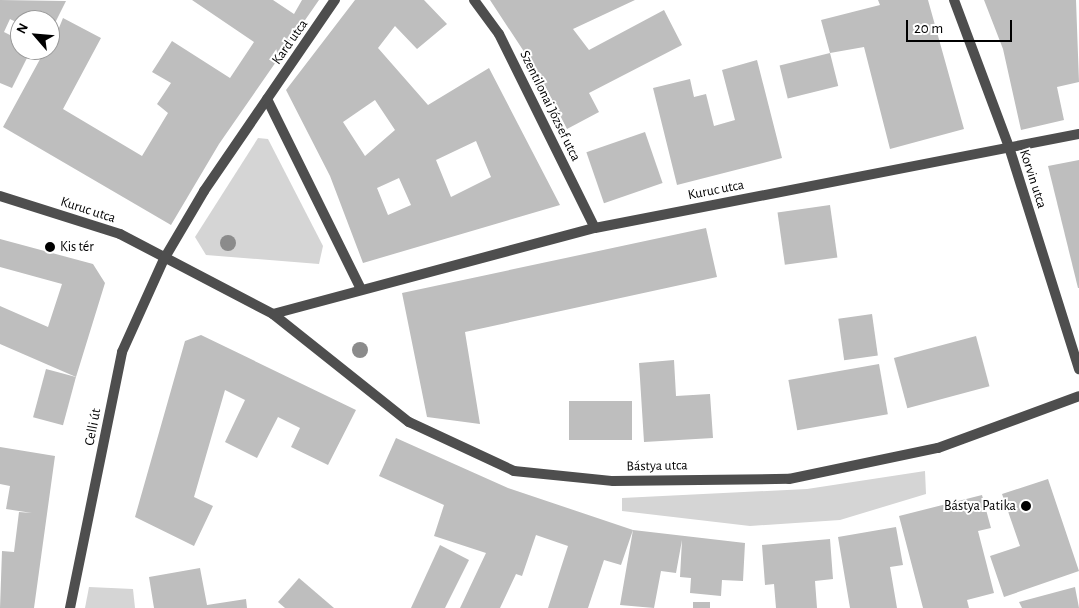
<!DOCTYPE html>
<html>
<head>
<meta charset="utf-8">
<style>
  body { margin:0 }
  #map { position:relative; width:1079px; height:608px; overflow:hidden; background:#fff; font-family:"Alegreya Sans",sans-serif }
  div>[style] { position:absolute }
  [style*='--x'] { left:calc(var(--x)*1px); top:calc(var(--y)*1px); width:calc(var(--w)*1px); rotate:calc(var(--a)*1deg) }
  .green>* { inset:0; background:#d5d5d5 }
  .building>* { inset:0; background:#bebebe; transform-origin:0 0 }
  .street>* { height:10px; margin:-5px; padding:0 5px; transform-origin:5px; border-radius:5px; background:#4e4e4e }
  .trees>* { width:16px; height:16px; margin:-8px; border-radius:50%; background:#8b8b8b }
  .dots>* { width:14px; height:14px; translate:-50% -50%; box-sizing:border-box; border:2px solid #fff; border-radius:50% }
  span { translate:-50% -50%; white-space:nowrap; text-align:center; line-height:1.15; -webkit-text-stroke:4px #fff; paint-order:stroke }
  .street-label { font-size:14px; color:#000 }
  .poi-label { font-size:14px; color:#000 }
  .left { translate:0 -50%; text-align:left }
  .right { translate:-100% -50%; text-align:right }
  .north { position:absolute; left:10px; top:10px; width:50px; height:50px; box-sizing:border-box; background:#fff; border:1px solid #999; border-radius:50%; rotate:297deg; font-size:14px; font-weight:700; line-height:20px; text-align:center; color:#000 }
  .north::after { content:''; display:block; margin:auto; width:18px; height:22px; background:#000; clip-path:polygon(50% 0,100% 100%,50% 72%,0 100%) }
  .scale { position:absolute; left:906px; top:20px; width:106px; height:22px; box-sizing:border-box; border:2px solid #000; border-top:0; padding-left:6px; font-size:15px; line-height:18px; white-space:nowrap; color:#000; -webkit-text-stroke:4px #fff; paint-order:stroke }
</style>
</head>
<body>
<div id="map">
  <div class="green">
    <i style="clip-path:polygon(258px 138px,268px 139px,323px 246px,319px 264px,206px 255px,195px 237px)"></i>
    <i style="clip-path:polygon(925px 471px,926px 494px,840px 520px,750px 526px,622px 511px,622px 498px,807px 489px)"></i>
    <i style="clip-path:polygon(89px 587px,133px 589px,135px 608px,85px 608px)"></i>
  </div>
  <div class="building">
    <i style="clip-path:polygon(0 0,66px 1px,50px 33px,50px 20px,20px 20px,20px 24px,10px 19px,4px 32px,20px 40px,20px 50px,31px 50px,12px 88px,0 83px)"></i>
    <i style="clip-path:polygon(192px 0,273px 0,294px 14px,302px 0,319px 0,219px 144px,171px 225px,3px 127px,45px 50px,50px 50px,63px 18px,101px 38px,63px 109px,142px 156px,168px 113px,157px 104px,171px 83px,152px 72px,172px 41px,230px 78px,254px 42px)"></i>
    <i style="clip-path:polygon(evenodd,355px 0,424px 0,447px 24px,417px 49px,395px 26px,378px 48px,428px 105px,489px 68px,560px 205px,363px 263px,330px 176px,286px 90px,355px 0,375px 100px,395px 130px,365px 156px,343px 122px,375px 100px,355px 0,476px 141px,491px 177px,451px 197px,436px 160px,476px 141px,355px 0,399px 178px,411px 205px,388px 215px,377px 188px,399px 178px)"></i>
    <i style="clip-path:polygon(490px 0,635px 0,573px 29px,589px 50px,664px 10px,682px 45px,589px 93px,599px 112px,567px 129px,540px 76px)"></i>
    <i style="clip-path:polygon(878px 0,928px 0,964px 129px,890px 149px,864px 47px,830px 53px,821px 20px,880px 5px)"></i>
    <i style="clip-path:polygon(984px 0,1076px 0,1079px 82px,1057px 87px,1064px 120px,1021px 130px,1003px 49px)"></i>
    <i style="left:830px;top:53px;width:34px;height:52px;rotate:76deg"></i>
    <i style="clip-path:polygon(757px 60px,782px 158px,677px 185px,653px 88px,690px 79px,694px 97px,706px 94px,714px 126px,735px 120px,722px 70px)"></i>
    <i style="left:645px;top:132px;width:54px;height:62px;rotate:71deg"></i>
    <i style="clip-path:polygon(1079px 160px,1079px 288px,1078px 288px,1048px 166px)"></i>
    <i style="left:830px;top:205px;width:53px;height:53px;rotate:82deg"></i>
    <i style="clip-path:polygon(706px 228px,717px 277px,465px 332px,480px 424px,427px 417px,402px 293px)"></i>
    <i style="clip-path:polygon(0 239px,93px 264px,105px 283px,76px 377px,0 344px,0 306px,48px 327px,62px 284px,0 267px)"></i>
    <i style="left:872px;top:314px;width:42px;height:34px;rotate:82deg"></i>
    <i style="clip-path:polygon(201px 335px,356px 410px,328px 465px,291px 447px,300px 428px,278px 417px,257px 458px,225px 442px,245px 400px,225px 390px,194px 497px,213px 506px,194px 546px,135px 517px,185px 341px)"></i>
    <i style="left:976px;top:336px;width:52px;height:85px;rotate:75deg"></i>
    <i style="clip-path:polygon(674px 360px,676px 396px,710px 394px,713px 438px,644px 442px,639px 363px)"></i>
    <i style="left:879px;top:364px;width:51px;height:92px;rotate:80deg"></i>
    <i style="left:46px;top:369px;width:31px;height:50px;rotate:15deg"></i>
    <i style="left:569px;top:401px;width:63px;height:39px"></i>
    <i style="clip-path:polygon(396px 438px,508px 488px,633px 530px,745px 543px,743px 581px,722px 580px,721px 596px,690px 593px,691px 578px,680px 577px,682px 540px,676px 573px,661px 571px,654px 608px,620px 605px,633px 530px,621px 565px,604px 560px,588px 608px,548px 608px,568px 546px,536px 535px,522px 576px,516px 574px,500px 608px,460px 608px,486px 553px,434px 536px,444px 505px,379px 476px)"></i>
    <i style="clip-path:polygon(0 447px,55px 456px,34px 608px,0 608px,2px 551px,14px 552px,19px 512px,32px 513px,6px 509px,10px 486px,0 484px)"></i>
    <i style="clip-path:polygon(1048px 479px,1079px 571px,1004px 597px,990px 556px,1020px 546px,1002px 494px)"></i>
    <i style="clip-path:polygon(982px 495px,991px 528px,978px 531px,994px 593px,967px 600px,969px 608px,923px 608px,899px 516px)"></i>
    <i style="clip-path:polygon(896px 527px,903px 565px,890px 567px,897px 608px,850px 608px,838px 537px)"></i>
    <i style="clip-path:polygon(830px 539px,833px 579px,815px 581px,817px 608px,776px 608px,774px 584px,765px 585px,762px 545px)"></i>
    <i style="clip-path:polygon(440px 545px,469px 560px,445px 608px,411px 608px)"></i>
    <i style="clip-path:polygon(200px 568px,207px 605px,246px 599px,247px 608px,154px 608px,149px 577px)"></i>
    <i style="clip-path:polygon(299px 578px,334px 608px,285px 608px,278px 602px)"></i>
    <i style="clip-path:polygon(1075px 587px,1079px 608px,1022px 608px,1019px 602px)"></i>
    <i style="left:693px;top:602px;width:17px;height:6px"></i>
  </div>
  <div class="street">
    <i style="--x:474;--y:0;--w:42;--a:53.7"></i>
    <i style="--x:499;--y:34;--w:216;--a:63.7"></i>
    <i style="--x:954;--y:0;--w:157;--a:69.5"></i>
    <i style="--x:1009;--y:147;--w:233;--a:72.5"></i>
    <i style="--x:267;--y:99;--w:210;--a:63.7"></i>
    <i style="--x:0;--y:196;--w:126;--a:17.6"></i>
    <i style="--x:120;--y:234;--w:173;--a:27.6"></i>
    <i style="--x:273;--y:314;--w:174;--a:38.5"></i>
    <i style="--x:409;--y:422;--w:116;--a:25"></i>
    <i style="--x:514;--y:471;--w:100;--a:5.8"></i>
    <i style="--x:613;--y:481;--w:176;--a:-0.7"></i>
    <i style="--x:789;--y:479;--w:152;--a:-11.8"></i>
    <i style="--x:938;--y:448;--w:150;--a:-20.2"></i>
    <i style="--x:273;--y:314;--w:333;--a:-15"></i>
    <i style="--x:595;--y:228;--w:493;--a:-11"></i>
    <i style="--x:70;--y:608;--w:261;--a:-78.5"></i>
    <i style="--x:122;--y:352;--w:102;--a:-65.7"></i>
    <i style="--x:164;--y:259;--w:79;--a:-59.5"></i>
    <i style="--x:204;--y:191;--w:232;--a:-55.6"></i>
  </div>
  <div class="trees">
    <i style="left:228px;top:243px"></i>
    <i style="left:360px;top:350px"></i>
  </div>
  <div class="dots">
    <i style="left:50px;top:247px;background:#000"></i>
    <i style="left:1026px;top:506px;background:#000"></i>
  </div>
  <div class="street-label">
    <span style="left:290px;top:42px;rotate:-55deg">Kard utca</span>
    <span style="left:550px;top:106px;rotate:64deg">Szentilonai József utca</span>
    <span style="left:1033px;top:179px;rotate:72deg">Korvin utca</span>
    <span style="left:716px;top:190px;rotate:-11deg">Kuruc utca</span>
    <span style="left:88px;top:210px;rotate:18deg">Kuruc utca</span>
    <span style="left:93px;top:427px;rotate:-79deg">Celli út</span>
    <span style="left:657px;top:466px;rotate:-1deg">Bástya utca</span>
  </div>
  <div class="poi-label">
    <span class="left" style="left:60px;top:247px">Kis tér</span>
    <span class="right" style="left:1016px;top:506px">Bástya Patika</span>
  </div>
  <div class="north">N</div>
  <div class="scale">20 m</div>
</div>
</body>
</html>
